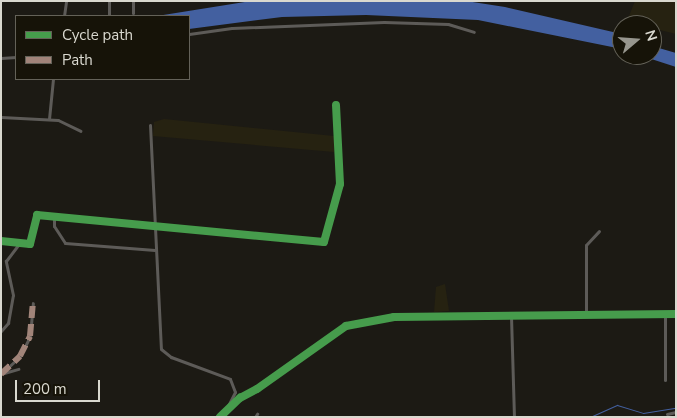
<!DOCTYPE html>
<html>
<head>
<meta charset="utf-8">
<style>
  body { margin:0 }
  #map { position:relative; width:677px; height:418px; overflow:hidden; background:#1c1a14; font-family:"Nunito Sans",sans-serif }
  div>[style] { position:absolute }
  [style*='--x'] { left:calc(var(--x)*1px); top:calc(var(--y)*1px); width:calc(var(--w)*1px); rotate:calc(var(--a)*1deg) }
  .built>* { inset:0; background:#262211 }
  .water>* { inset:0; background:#4360a0 }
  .stream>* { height:1px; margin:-0.5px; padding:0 0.5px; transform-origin:0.5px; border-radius:0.5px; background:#4360a0 }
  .street>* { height:3px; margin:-1.5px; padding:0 1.5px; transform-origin:1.5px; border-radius:1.5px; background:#5d5b58 }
  .secondary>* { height:4.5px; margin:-2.25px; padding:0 2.25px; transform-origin:2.25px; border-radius:2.25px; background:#555350 }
  .quiet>* { height:6px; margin-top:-3px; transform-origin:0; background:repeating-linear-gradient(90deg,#a18479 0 12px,transparent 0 18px) }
  .cycleway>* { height:8px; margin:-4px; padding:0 4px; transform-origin:4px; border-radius:4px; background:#469c4c }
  span { translate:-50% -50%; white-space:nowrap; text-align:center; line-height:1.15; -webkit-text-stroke:5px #161308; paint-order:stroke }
  .frame { position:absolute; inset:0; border:2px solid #d9d8cf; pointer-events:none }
  .legend { position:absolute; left:15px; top:15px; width:175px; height:65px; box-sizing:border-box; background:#161308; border:1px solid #646258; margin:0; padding:6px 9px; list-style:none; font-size:15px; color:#d9d8cf }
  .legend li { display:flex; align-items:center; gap:10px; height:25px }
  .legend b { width:25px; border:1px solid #646258 }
  .north { position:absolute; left:612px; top:15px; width:50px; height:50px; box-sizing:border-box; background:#161308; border:1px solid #646258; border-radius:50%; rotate:72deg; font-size:14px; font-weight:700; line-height:20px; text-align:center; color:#d9d8cf }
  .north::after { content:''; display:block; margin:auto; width:18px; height:22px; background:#97968e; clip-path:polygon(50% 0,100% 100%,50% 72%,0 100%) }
  .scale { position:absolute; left:15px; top:380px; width:85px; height:22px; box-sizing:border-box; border:2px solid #d9d8cf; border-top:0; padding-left:6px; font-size:15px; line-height:18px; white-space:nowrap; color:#d9d8cf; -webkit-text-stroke:4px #161308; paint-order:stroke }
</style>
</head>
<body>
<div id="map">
  <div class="built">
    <i style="clip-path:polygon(635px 1px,676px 1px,676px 34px,652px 28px,652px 25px,627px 21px)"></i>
    <i style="clip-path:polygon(164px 119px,334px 136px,334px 152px,153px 136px,154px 122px)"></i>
    <i style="clip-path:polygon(445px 284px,449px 311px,434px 312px,436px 287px)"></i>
  </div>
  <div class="water">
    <i style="clip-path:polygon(251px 1px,466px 1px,505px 7px,613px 32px,622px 35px,622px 49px,478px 20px,366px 15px,282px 17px,189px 29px,189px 16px,157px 16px)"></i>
    <i style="clip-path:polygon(652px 46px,676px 53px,676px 67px,639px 55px,652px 55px)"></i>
  </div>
  <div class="stream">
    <i style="--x:590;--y:417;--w:30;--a:-24"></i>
    <i style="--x:617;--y:405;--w:27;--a:17"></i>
    <i style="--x:643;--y:413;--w:33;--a:-9"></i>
  </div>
  <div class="street">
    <i style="--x:133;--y:13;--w:12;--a:-90"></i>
    <i style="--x:64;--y:16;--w:15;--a:-82"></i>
    <i style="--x:109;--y:16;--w:15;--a:-90"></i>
    <i style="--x:189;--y:34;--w:43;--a:-7.9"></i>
    <i style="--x:232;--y:28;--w:152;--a:-2.3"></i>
    <i style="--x:384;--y:22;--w:64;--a:1.8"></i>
    <i style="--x:448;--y:24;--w:27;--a:17"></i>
    <i style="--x:1;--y:58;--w:15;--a:-4"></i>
    <i style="--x:1;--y:117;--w:57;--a:3"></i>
    <i style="--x:58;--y:120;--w:25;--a:26"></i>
    <i style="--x:49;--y:119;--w:40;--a:-84.3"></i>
    <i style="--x:150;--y:125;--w:224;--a:87.2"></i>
    <i style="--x:161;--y:349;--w:13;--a:39"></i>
    <i style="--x:171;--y:357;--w:63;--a:20.4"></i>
    <i style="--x:230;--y:379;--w:14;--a:69"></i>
    <i style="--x:235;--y:392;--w:20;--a:117"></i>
    <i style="--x:54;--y:217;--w:9;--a:90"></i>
    <i style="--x:54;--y:226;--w:20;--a:57"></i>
    <i style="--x:65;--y:243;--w:90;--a:4.4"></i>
    <i style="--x:1;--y:241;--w:29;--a:6"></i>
    <i style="--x:30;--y:244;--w:30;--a:-76"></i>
    <i style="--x:37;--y:215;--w:288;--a:5.4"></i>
    <i style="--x:324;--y:242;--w:60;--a:-74.6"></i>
    <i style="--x:340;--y:184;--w:79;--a:-92.9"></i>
    <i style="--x:586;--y:314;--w:69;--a:-90"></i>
    <i style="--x:586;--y:245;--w:19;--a:-47"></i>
    <i style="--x:665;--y:314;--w:66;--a:90"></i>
    <i style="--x:511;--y:316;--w:101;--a:88.3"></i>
    <i style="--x:1;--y:331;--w:11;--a:-49"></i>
    <i style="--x:8;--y:323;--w:28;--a:-80"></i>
    <i style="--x:13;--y:295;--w:35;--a:-102"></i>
    <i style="--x:6;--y:261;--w:21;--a:-53"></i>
    <i style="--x:4;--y:373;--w:15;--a:-16"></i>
    <i style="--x:1;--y:374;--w:26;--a:-43"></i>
    <i style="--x:20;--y:356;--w:22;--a:-63"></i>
    <i style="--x:30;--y:336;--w:33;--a:-85"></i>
    <i style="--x:667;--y:414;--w:9;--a:-13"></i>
    <i style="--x:255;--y:417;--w:4;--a:-56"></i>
  </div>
  <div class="secondary">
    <i style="--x:220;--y:417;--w:28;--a:-44"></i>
    <i style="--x:240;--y:398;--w:19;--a:-28"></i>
    <i style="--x:257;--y:389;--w:109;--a:-35.3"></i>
    <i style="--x:346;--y:326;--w:49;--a:-10.6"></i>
    <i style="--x:394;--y:317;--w:282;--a:-0.6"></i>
  </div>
  <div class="quiet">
    <i style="--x:1;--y:374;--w:26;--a:-43"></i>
    <i style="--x:20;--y:356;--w:22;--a:-63"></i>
    <i style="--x:30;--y:336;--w:33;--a:-85"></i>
  </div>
  <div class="cycleway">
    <i style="--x:1;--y:241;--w:29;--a:6"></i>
    <i style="--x:30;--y:244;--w:30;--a:-76"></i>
    <i style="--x:37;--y:215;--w:288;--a:5.4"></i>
    <i style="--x:324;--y:242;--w:60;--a:-74.6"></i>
    <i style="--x:340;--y:184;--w:79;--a:-92.9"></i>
    <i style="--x:220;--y:417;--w:28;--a:-44"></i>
    <i style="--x:240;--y:398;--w:19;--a:-28"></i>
    <i style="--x:257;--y:389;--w:109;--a:-35.3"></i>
    <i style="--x:346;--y:326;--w:49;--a:-10.6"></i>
    <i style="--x:394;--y:317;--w:282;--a:-0.6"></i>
  </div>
  <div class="frame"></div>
  <ul class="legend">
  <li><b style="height:6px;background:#469c4c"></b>Cycle path</li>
  <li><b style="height:6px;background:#a18479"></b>Path</li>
  </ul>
  <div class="north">N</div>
  <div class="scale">200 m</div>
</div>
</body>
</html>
